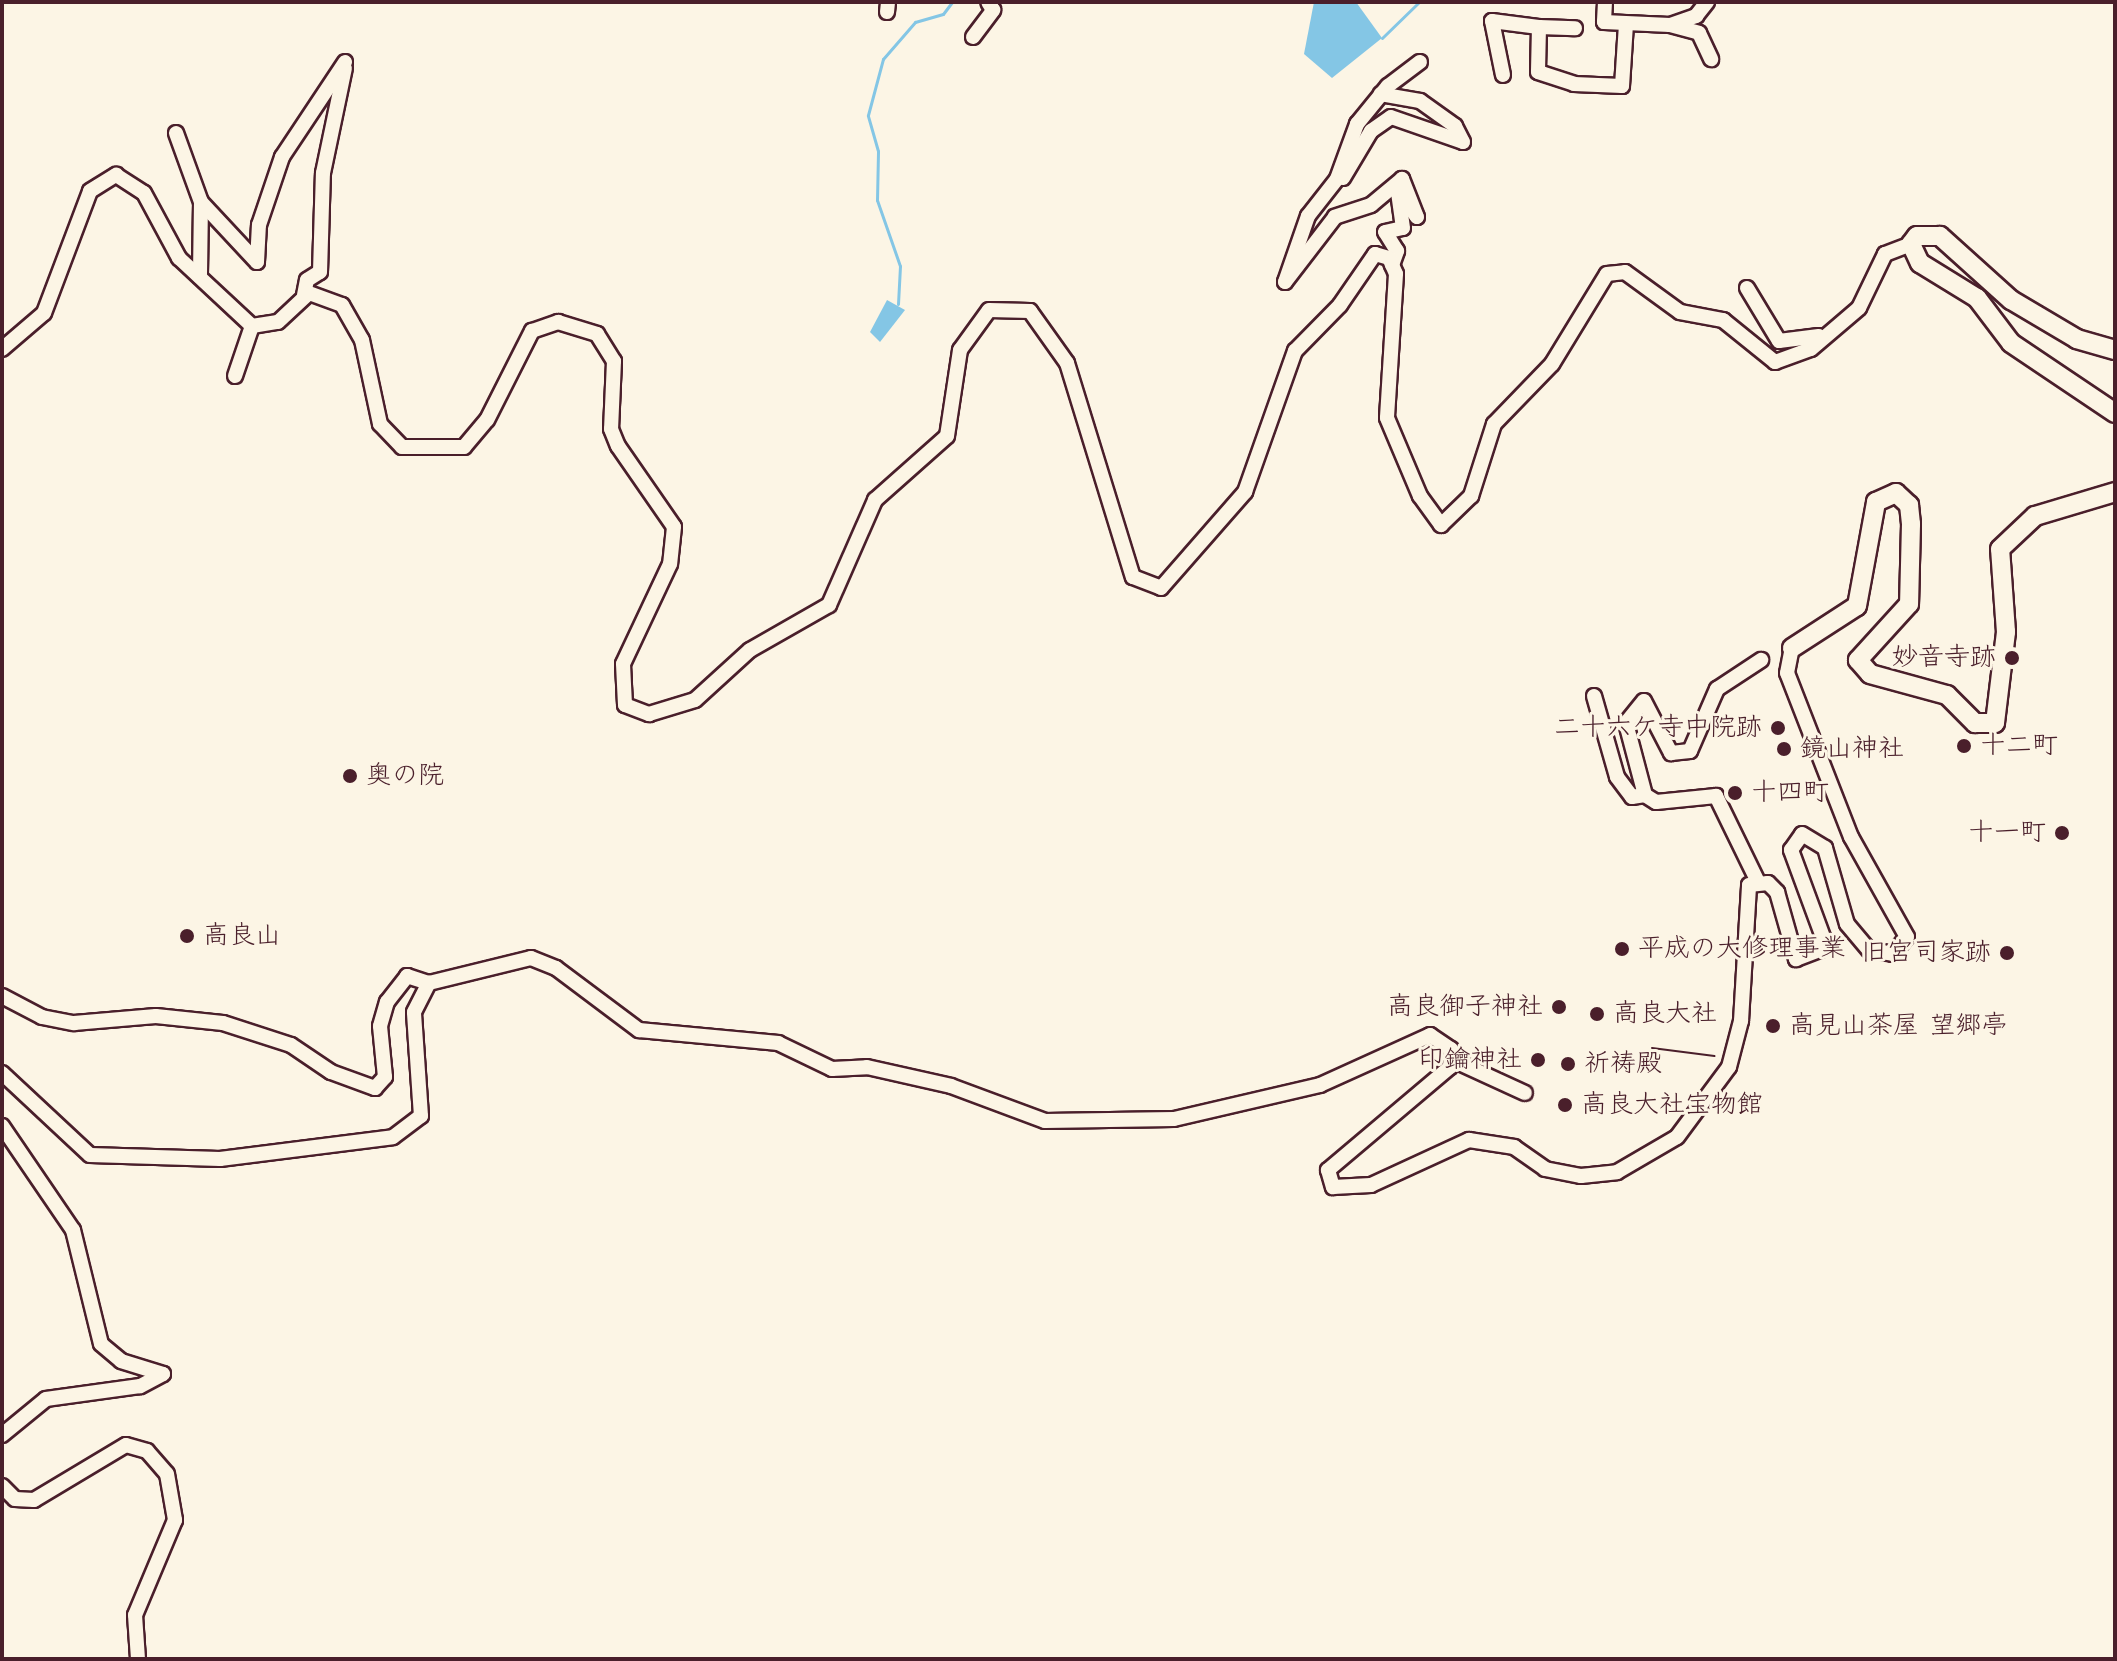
<!DOCTYPE html>
<html>
<head>
<meta charset="utf-8">
<style>
  body { margin:0 }
  #map { position:relative; width:2117px; height:1661px; overflow:hidden; background:#fcf5e5; font-family:"Architects Daughter","Klee One",sans-serif }
  div>[style] { position:absolute }
  [style*='--x'] { left:calc(var(--x)*1px); top:calc(var(--y)*1px); width:calc(var(--w)*1px); rotate:calc(var(--a)*1deg) }
  .water>* { inset:0; background:#84c6e5 }
  .stream>* { height:3px; margin:-1.5px; padding:0 1.5px; transform-origin:1.5px; border-radius:1.5px; background:#84c6e5 }
  .roads { filter:drop-shadow(2px 0 #4a1f2b) drop-shadow(-2px 0 #4a1f2b) drop-shadow(0 2px #4a1f2b) drop-shadow(0 -2px #4a1f2b) }
  .minor>* { height:14px; margin:-7px; padding:0 7px; transform-origin:7px; border-radius:7px; background:#fcf5e5 }
  .major>* { height:18px; margin:-9px; padding:0 9px; transform-origin:9px; border-radius:9px; background:#fcf5e5 }
  .tram>* { height:2px; margin:-1px; padding:0 1px; transform-origin:1px; border-radius:1px; background:#4a1f2b }
  .dots>* { width:22px; height:22px; translate:-50% -50%; box-sizing:border-box; border:4px solid #fcf5e5; border-radius:50% }
  span { translate:-50% -50%; white-space:nowrap; text-align:center; line-height:1.15; -webkit-text-stroke:6px #fcf5e5; paint-order:stroke }
  .poi-label { font-size:26px; color:#4a1f2b }
  .right { translate:-100% -50%; text-align:right }
  .left { translate:0 -50%; text-align:left }
  .frame { position:absolute; inset:0; border:4px solid #4a1f2b; pointer-events:none }
</style>
</head>
<body>
<div id="map">
  <div class="water">
    <i style="clip-path:polygon(1314px 2px,1356px 2px,1382px 38px,1332px 78px,1304px 54px)"></i>
    <i style="clip-path:polygon(887px 300px,905px 310px,880px 342px,870px 332px)"></i>
  </div>
  <div class="stream">
    <i style="--x:1382;--y:38;--w:52;--a:-44.2"></i>
    <i style="--x:898;--y:304;--w:38;--a:-87"></i>
    <i style="--x:900;--y:266;--w:70;--a:-109.2"></i>
    <i style="--x:877;--y:200;--w:49;--a:-88.8"></i>
    <i style="--x:878;--y:151;--w:37;--a:-106"></i>
    <i style="--x:868;--y:115;--w:58;--a:-75"></i>
    <i style="--x:883;--y:59;--w:49;--a:-49.1"></i>
    <i style="--x:915;--y:22;--w:29;--a:-16"></i>
    <i style="--x:943;--y:14;--w:15;--a:-53"></i>
  </div>
  <div class="roads">
    <div class="minor">
      <i style="--x:1605;--y:2;--w:20;--a:93"></i>
      <i style="--x:1604;--y:22;--w:66;--a:2.6"></i>
      <i style="--x:1670;--y:25;--w:28;--a:-19"></i>
      <i style="--x:1696;--y:16;--w:18;--a:-52"></i>
      <i style="--x:887;--y:12;--w:10;--a:-84"></i>
      <i style="--x:1670;--y:25;--w:30;--a:15"></i>
      <i style="--x:1699;--y:33;--w:29;--a:65"></i>
      <i style="--x:1539;--y:27;--w:36;--a:2"></i>
      <i style="--x:973;--y:37;--w:34;--a:-53"></i>
      <i style="--x:993;--y:10;--w:9;--a:-122"></i>
      <i style="--x:1503;--y:75;--w:55;--a:-101.5"></i>
      <i style="--x:1492;--y:21;--w:47;--a:7.3"></i>
      <i style="--x:1539;--y:27;--w:45;--a:91.3"></i>
      <i style="--x:1538;--y:72;--w:38;--a:18"></i>
      <i style="--x:1574;--y:84;--w:48;--a:2.4"></i>
      <i style="--x:1622;--y:86;--w:62;--a:-86.3"></i>
      <i style="--x:176;--y:133;--w:73;--a:70.1"></i>
      <i style="--x:201;--y:202;--w:75;--a:90.8"></i>
      <i style="--x:1343;--y:178;--w:55;--a:-59.2"></i>
      <i style="--x:1371;--y:131;--w:24;--a:-35"></i>
      <i style="--x:1391;--y:117;--w:76;--a:19.1"></i>
      <i style="--x:1463;--y:142;--w:18;--a:-117"></i>
      <i style="--x:1455;--y:126;--w:43;--a:-144.5"></i>
      <i style="--x:1420;--y:101;--w:40;--a:-170"></i>
      <i style="--x:201;--y:202;--w:82;--a:47"></i>
      <i style="--x:257;--y:262;--w:37;--a:-87"></i>
      <i style="--x:259;--y:225;--w:72;--a:-71.3"></i>
      <i style="--x:282;--y:157;--w:114;--a:-56.4"></i>
      <i style="--x:1392;--y:265;--w:15;--a:-70"></i>
      <i style="--x:1397;--y:251;--w:22;--a:-122"></i>
      <i style="--x:1385;--y:232;--w:18;--a:-13"></i>
      <i style="--x:1403;--y:228;--w:37;--a:-98"></i>
      <i style="--x:1398;--y:191;--w:32;--a:54"></i>
      <i style="--x:1417;--y:217;--w:41;--a:-111.5"></i>
      <i style="--x:1402;--y:179;--w:40;--a:140"></i>
      <i style="--x:1371;--y:205;--w:38;--a:162"></i>
      <i style="--x:1335;--y:217;--w:82;--a:127.6"></i>
      <i style="--x:1285;--y:282;--w:70;--a:-70.8"></i>
      <i style="--x:1308;--y:216;--w:47;--a:-51.9"></i>
      <i style="--x:1337;--y:179;--w:59;--a:-70"></i>
      <i style="--x:1357;--y:124;--w:49;--a:-50.8"></i>
      <i style="--x:1388;--y:86;--w:40;--a:-37"></i>
      <i style="--x:1747;--y:288;--w:62;--a:58.9"></i>
      <i style="--x:1779;--y:341;--w:40;--a:-7.1"></i>
      <i style="--x:304;--y:295;--w:15;--a:-79"></i>
      <i style="--x:307;--y:280;--w:15;--a:-32"></i>
      <i style="--x:320;--y:272;--w:99;--a:-88.3"></i>
      <i style="--x:323;--y:173;--w:107;--a:-78.2"></i>
      <i style="--x:2;--y:349;--w:55;--a:-40.6"></i>
      <i style="--x:44;--y:313;--w:130;--a:-69.3"></i>
      <i style="--x:90;--y:191;--w:31;--a:-32"></i>
      <i style="--x:116;--y:175;--w:33;--a:33"></i>
      <i style="--x:144;--y:193;--w:74;--a:61.7"></i>
      <i style="--x:179;--y:258;--w:100;--a:43"></i>
      <i style="--x:252;--y:326;--w:26;--a:-9"></i>
      <i style="--x:278;--y:322;--w:42;--a:-43.1"></i>
      <i style="--x:309;--y:293;--w:35;--a:20"></i>
      <i style="--x:342;--y:305;--w:40;--a:60.3"></i>
      <i style="--x:362;--y:340;--w:86;--a:77.9"></i>
      <i style="--x:380;--y:424;--w:32;--a:46"></i>
      <i style="--x:402;--y:447;--w:62;--a:0"></i>
      <i style="--x:464;--y:447;--w:35;--a:-50"></i>
      <i style="--x:487;--y:420;--w:100;--a:-63.2"></i>
      <i style="--x:532;--y:331;--w:28;--a:-19"></i>
      <i style="--x:558;--y:322;--w:41;--a:17.1"></i>
      <i style="--x:597;--y:334;--w:32;--a:58"></i>
      <i style="--x:614;--y:361;--w:68;--a:92.5"></i>
      <i style="--x:611;--y:429;--w:18;--a:68"></i>
      <i style="--x:618;--y:446;--w:98;--a:55.3"></i>
      <i style="--x:674;--y:527;--w:37;--a:96"></i>
      <i style="--x:670;--y:564;--w:110;--a:115.2"></i>
      <i style="--x:623;--y:664;--w:41;--a:87.2"></i>
      <i style="--x:625;--y:705;--w:26;--a:21"></i>
      <i style="--x:649;--y:714;--w:48;--a:-16.9"></i>
      <i style="--x:695;--y:700;--w:74;--a:-42.3"></i>
      <i style="--x:750;--y:650;--w:91;--a:-29.7"></i>
      <i style="--x:829;--y:605;--w:115;--a:-66.3"></i>
      <i style="--x:875;--y:500;--w:96;--a:-41.6"></i>
      <i style="--x:947;--y:436;--w:87;--a:-81.4"></i>
      <i style="--x:960;--y:350;--w:49;--a:-54.1"></i>
      <i style="--x:989;--y:310;--w:41;--a:1.4"></i>
      <i style="--x:1030;--y:311;--w:64;--a:54.6"></i>
      <i style="--x:1067;--y:363;--w:224;--a:72.9"></i>
      <i style="--x:1133;--y:577;--w:30;--a:21"></i>
      <i style="--x:1161;--y:588;--w:128;--a:-48.8"></i>
      <i style="--x:1245;--y:492;--w:150;--a:-70.5"></i>
      <i style="--x:1295;--y:351;--w:64;--a:-45.6"></i>
      <i style="--x:1340;--y:305;--w:62;--a:-55.5"></i>
      <i style="--x:1375;--y:254;--w:15;--a:16"></i>
      <i style="--x:1389;--y:258;--w:17;--a:66"></i>
      <i style="--x:1396;--y:274;--w:144;--a:93.6"></i>
      <i style="--x:1387;--y:418;--w:85;--a:67.1"></i>
      <i style="--x:1420;--y:496;--w:36;--a:54"></i>
      <i style="--x:1441;--y:525;--w:42;--a:-44"></i>
      <i style="--x:1471;--y:496;--w:76;--a:-72.3"></i>
      <i style="--x:1494;--y:424;--w:83;--a:-46"></i>
      <i style="--x:1552;--y:364;--w:105;--a:-58.6"></i>
      <i style="--x:1607;--y:274;--w:18;--a:-6"></i>
      <i style="--x:1625;--y:272;--w:68;--a:36"></i>
      <i style="--x:1680;--y:312;--w:44;--a:10.5"></i>
      <i style="--x:1723;--y:320;--w:67;--a:38.9"></i>
      <i style="--x:1775;--y:362;--w:38;--a:-20"></i>
      <i style="--x:1811;--y:349;--w:63;--a:-40.5"></i>
      <i style="--x:1859;--y:308;--w:60;--a:-64.3"></i>
      <i style="--x:1885;--y:254;--w:28;--a:-21"></i>
      <i style="--x:235;--y:376;--w:53;--a:-71.2"></i>
      <i style="--x:1594;--y:696;--w:84;--a:74.1"></i>
      <i style="--x:1617;--y:777;--w:25;--a:53"></i>
      <i style="--x:1632;--y:797;--w:13;--a:-9"></i>
      <i style="--x:1758;--y:882;--w:96;--a:-116"></i>
      <i style="--x:1716;--y:796;--w:60;--a:174.3"></i>
      <i style="--x:1656;--y:802;--w:13;--a:-148"></i>
      <i style="--x:1645;--y:795;--w:74;--a:-104.8"></i>
      <i style="--x:1626;--y:723;--w:28;--a:-51"></i>
      <i style="--x:1644;--y:701;--w:59;--a:62.6"></i>
      <i style="--x:1671;--y:753;--w:19;--a:-6"></i>
      <i style="--x:1690;--y:751;--w:68;--a:-66.5"></i>
      <i style="--x:1717;--y:689;--w:53;--a:-33.4"></i>
      <i style="--x:2;--y:996;--w:45;--a:27.7"></i>
      <i style="--x:42;--y:1017;--w:33;--a:11"></i>
      <i style="--x:74;--y:1023;--w:82;--a:-4.9"></i>
      <i style="--x:156;--y:1016;--w:67;--a:6"></i>
      <i style="--x:223;--y:1023;--w:71;--a:17.9"></i>
      <i style="--x:291;--y:1045;--w:48;--a:34"></i>
      <i style="--x:331;--y:1072;--w:47;--a:20"></i>
      <i style="--x:375;--y:1088;--w:15;--a:-48"></i>
      <i style="--x:385;--y:1077;--w:51;--a:-95.6"></i>
      <i style="--x:380;--y:1026;--w:25;--a:-74"></i>
      <i style="--x:387;--y:1002;--w:33;--a:-52"></i>
      <i style="--x:407;--y:976;--w:23;--a:18"></i>
      <i style="--x:1453;--y:1060;--w:79;--a:24.6"></i>
      <i style="--x:2;--y:1073;--w:120;--a:43"></i>
      <i style="--x:90;--y:1155;--w:130;--a:1.8"></i>
      <i style="--x:220;--y:1159;--w:174;--a:-7.2"></i>
      <i style="--x:393;--y:1137;--w:35;--a:-37"></i>
      <i style="--x:421;--y:1116;--w:104;--a:-93.9"></i>
      <i style="--x:414;--y:1012;--w:33;--a:-63"></i>
      <i style="--x:429;--y:983;--w:105;--a:-13.8"></i>
      <i style="--x:531;--y:958;--w:27;--a:22"></i>
      <i style="--x:556;--y:968;--w:104;--a:36.8"></i>
      <i style="--x:639;--y:1030;--w:140;--a:5.3"></i>
      <i style="--x:778;--y:1043;--w:60;--a:25.7"></i>
      <i style="--x:832;--y:1069;--w:35;--a:-3"></i>
      <i style="--x:867;--y:1067;--w:86;--a:12.7"></i>
      <i style="--x:951;--y:1086;--w:100;--a:20.4"></i>
      <i style="--x:1045;--y:1121;--w:129;--a:-0.9"></i>
      <i style="--x:1174;--y:1119;--w:150;--a:-13.1"></i>
      <i style="--x:1320;--y:1085;--w:121;--a:-24.4"></i>
      <i style="--x:1430;--y:1035;--w:25;--a:34"></i>
      <i style="--x:1451;--y:1049;--w:18;--a:93"></i>
      <i style="--x:1450;--y:1067;--w:160;--a:139.8"></i>
      <i style="--x:1328;--y:1170;--w:18;--a:74"></i>
      <i style="--x:1333;--y:1187;--w:38;--a:-3"></i>
      <i style="--x:1371;--y:1185;--w:108;--a:-24.7"></i>
      <i style="--x:1469;--y:1140;--w:46;--a:8.8"></i>
      <i style="--x:1514;--y:1147;--w:38;--a:35"></i>
      <i style="--x:1545;--y:1169;--w:37;--a:11"></i>
      <i style="--x:1581;--y:1176;--w:36;--a:-6"></i>
      <i style="--x:1617;--y:1172;--w:69;--a:-30.3"></i>
      <i style="--x:1677;--y:1137;--w:87;--a:-53.4"></i>
      <i style="--x:1729;--y:1067;--w:48;--a:-75.4"></i>
      <i style="--x:1741;--y:1021;--w:136;--a:-86.6"></i>
      <i style="--x:1749;--y:885;--w:19;--a:-6"></i>
      <i style="--x:1768;--y:883;--w:13;--a:45"></i>
      <i style="--x:1777;--y:892;--w:70;--a:74.2"></i>
      <i style="--x:1796;--y:959;--w:26;--a:-21"></i>
      <i style="--x:1820;--y:950;--w:13;--a:-77"></i>
      <i style="--x:1823;--y:937;--w:93;--a:-110.2"></i>
      <i style="--x:1791;--y:850;--w:19;--a:-55"></i>
      <i style="--x:1802;--y:834;--w:27;--a:31"></i>
      <i style="--x:1825;--y:848;--w:79;--a:73.9"></i>
      <i style="--x:1847;--y:924;--w:34;--a:50"></i>
      <i style="--x:1869;--y:950;--w:24;--a:9"></i>
      <i style="--x:1893;--y:954;--w:22;--a:-51"></i>
      <i style="--x:1907;--y:937;--w:115;--a:-119.2"></i>
      <i style="--x:1851;--y:837;--w:176;--a:-111.3"></i>
      <i style="--x:1787;--y:673;--w:25;--a:-79"></i>
      <i style="--x:2;--y:1126;--w:126;--a:55.7"></i>
      <i style="--x:73;--y:1230;--w:117;--a:76.2"></i>
      <i style="--x:101;--y:1344;--w:26;--a:40"></i>
      <i style="--x:121;--y:1361;--w:44;--a:17.2"></i>
      <i style="--x:163;--y:1374;--w:26;--a:152"></i>
      <i style="--x:140;--y:1386;--w:95;--a:172.1"></i>
      <i style="--x:46;--y:1399;--w:57;--a:140.7"></i>
      <i style="--x:2;--y:1486;--w:18;--a:45"></i>
      <i style="--x:15;--y:1499;--w:19;--a:3"></i>
      <i style="--x:34;--y:1500;--w:107;--a:-30.9"></i>
      <i style="--x:126;--y:1445;--w:22;--a:16"></i>
      <i style="--x:147;--y:1451;--w:30;--a:49"></i>
      <i style="--x:167;--y:1474;--w:47;--a:80.1"></i>
      <i style="--x:175;--y:1520;--w:103;--a:112.8"></i>
      <i style="--x:135;--y:1615;--w:44;--a:86.1"></i>
    </div>
    <div class="major">
      <i style="--x:2115;--y:350;--w:40;--a:-164"></i>
      <i style="--x:2077;--y:339;--w:77;--a:-149.4"></i>
      <i style="--x:2011;--y:300;--w:96;--a:-138"></i>
      <i style="--x:1940;--y:236;--w:23;--a:180"></i>
      <i style="--x:1917;--y:236;--w:10;--a:127"></i>
      <i style="--x:1911;--y:244;--w:21;--a:65"></i>
      <i style="--x:1920;--y:263;--w:67;--a:31.6"></i>
      <i style="--x:1977;--y:298;--w:56;--a:52.9"></i>
      <i style="--x:2011;--y:343;--w:125;--a:33.9"></i>
      <i style="--x:1792;--y:648;--w:77;--a:-32.9"></i>
      <i style="--x:1857;--y:606;--w:106;--a:-79.6"></i>
      <i style="--x:1876;--y:502;--w:22;--a:-24"></i>
      <i style="--x:1896;--y:493;--w:18;--a:43"></i>
      <i style="--x:1909;--y:505;--w:19;--a:84"></i>
      <i style="--x:1911;--y:524;--w:80;--a:91.4"></i>
      <i style="--x:1909;--y:604;--w:76;--a:132.3"></i>
      <i style="--x:1858;--y:660;--w:18;--a:49"></i>
      <i style="--x:1870;--y:674;--w:80;--a:15.3"></i>
      <i style="--x:1947;--y:695;--w:40;--a:45"></i>
      <i style="--x:1975;--y:723;--w:20;--a:0"></i>
      <i style="--x:1995;--y:723;--w:92;--a:-83.1"></i>
      <i style="--x:2006;--y:632;--w:83;--a:-94.1"></i>
      <i style="--x:2000;--y:549;--w:48;--a:-43.3"></i>
      <i style="--x:2035;--y:516;--w:84;--a:-16.7"></i>
    </div>
  </div>
  <div class="tram">
    <i style="--x:1652;--y:1048;--w:63;--a:7.4"></i>
  </div>
  <div class="dots">
    <i style="left:2012px;top:658px;background:#4a1f2b"></i>
    <i style="left:1778px;top:728px;background:#4a1f2b"></i>
    <i style="left:1964px;top:746px;background:#4a1f2b"></i>
    <i style="left:1784px;top:749px;background:#4a1f2b"></i>
    <i style="left:350px;top:776px;background:#4a1f2b"></i>
    <i style="left:1735px;top:793px;background:#4a1f2b"></i>
    <i style="left:2062px;top:833px;background:#4a1f2b"></i>
    <i style="left:187px;top:936px;background:#4a1f2b"></i>
    <i style="left:1622px;top:949px;background:#4a1f2b"></i>
    <i style="left:2007px;top:953px;background:#4a1f2b"></i>
    <i style="left:1559px;top:1007px;background:#4a1f2b"></i>
    <i style="left:1597px;top:1014px;background:#4a1f2b"></i>
    <i style="left:1773px;top:1026px;background:#4a1f2b"></i>
    <i style="left:1538px;top:1060px;background:#4a1f2b"></i>
    <i style="left:1568px;top:1064px;background:#4a1f2b"></i>
    <i style="left:1565px;top:1105px;background:#4a1f2b"></i>
  </div>
  <div class="poi-label">
    <span class="right" style="left:1996px;top:658px">妙音寺跡</span>
    <span class="right" style="left:1762px;top:728px">二十六ケ寺中院跡</span>
    <span class="left" style="left:1980px;top:746px">十二町</span>
    <span class="left" style="left:1800px;top:749px">鏡山神社</span>
    <span class="left" style="left:366px;top:776px">奥の院</span>
    <span class="left" style="left:1751px;top:793px">十四町</span>
    <span class="right" style="left:2046px;top:833px">十一町</span>
    <span class="left" style="left:203px;top:936px">高良山</span>
    <span class="left" style="left:1638px;top:949px">平成の大修理事業</span>
    <span class="right" style="left:1991px;top:953px">旧宮司家跡</span>
    <span class="right" style="left:1543px;top:1007px">高良御子神社</span>
    <span class="left" style="left:1613px;top:1014px">高良大社</span>
    <span class="left" style="left:1789px;top:1026px">高見山茶屋 望郷亭</span>
    <span class="right" style="left:1522px;top:1060px">印鑰神社</span>
    <span class="left" style="left:1584px;top:1064px">祈祷殿</span>
    <span class="left" style="left:1581px;top:1105px">高良大社宝物館</span>
  </div>
  <div class="frame"></div>
</div>
</body>
</html>
